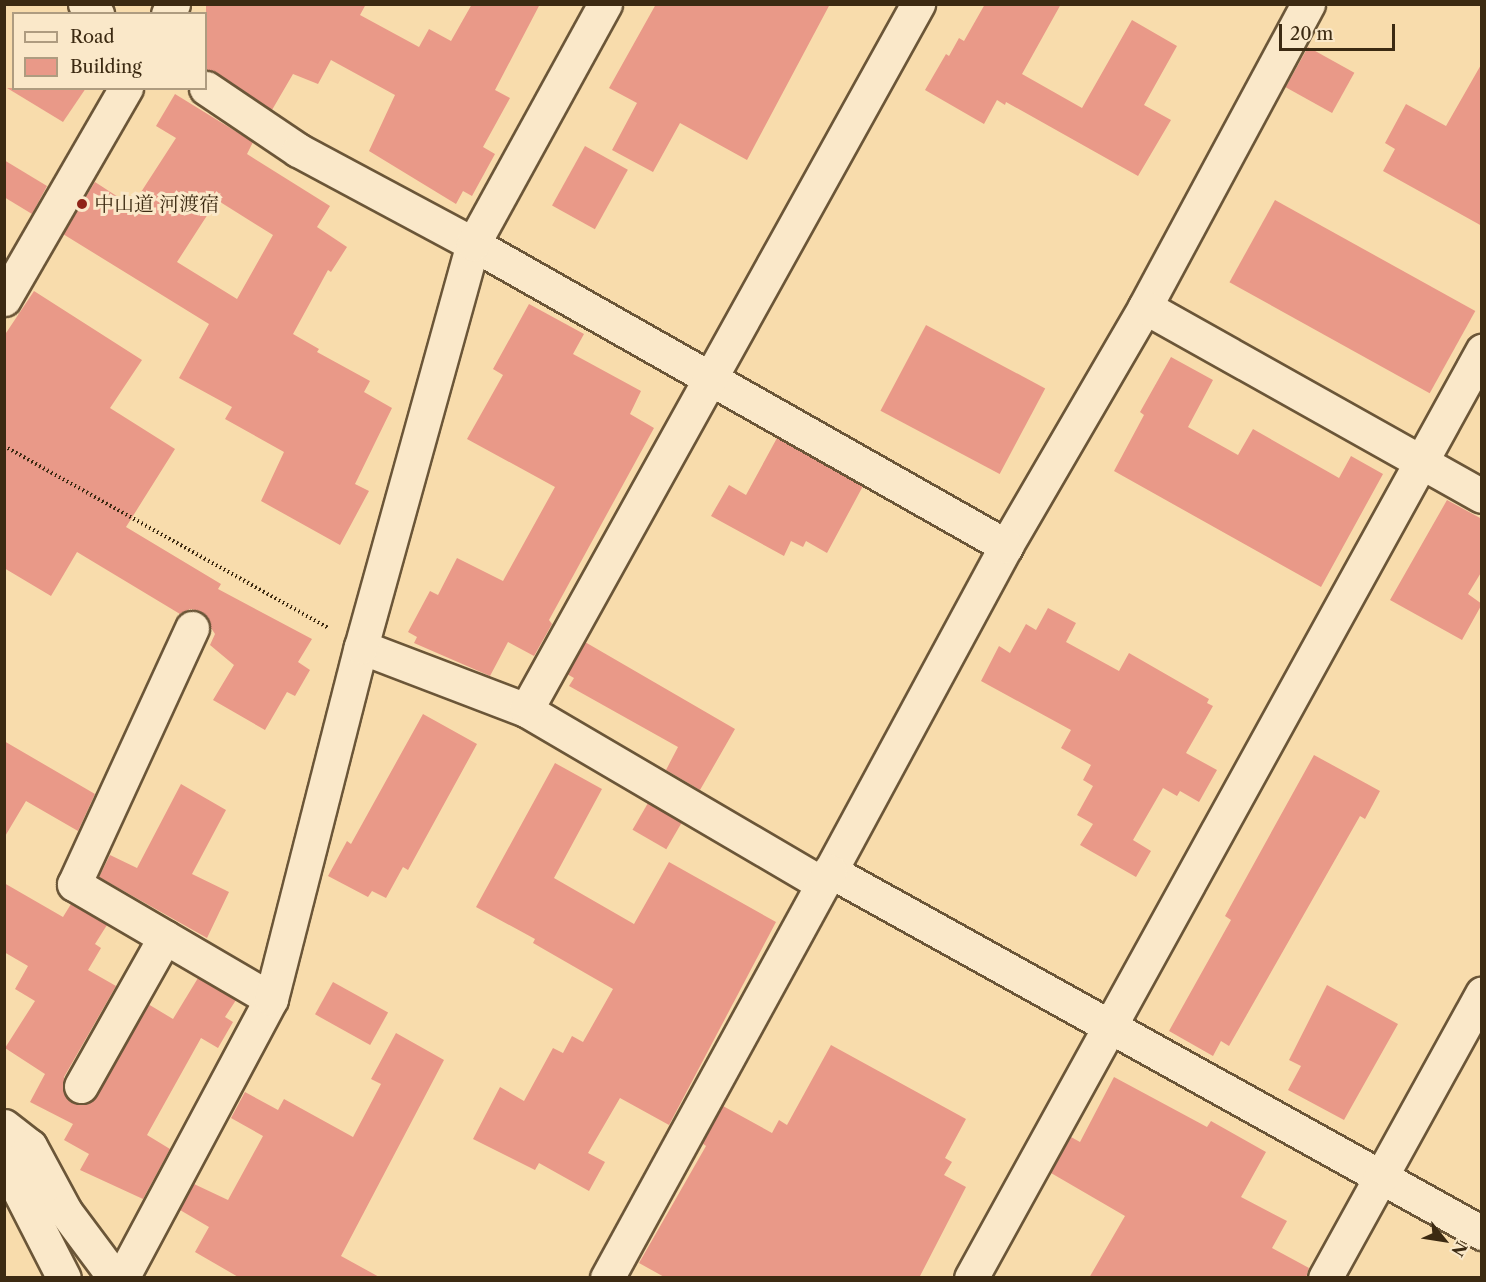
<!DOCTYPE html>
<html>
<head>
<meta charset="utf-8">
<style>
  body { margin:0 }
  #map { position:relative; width:1486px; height:1282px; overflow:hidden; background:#f8dcac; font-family:"Libre Caslon Text","Noto Serif JP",serif }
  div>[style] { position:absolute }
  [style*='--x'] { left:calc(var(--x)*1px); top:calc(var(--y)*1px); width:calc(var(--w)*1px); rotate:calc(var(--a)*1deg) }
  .building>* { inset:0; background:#e99988; transform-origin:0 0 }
  .path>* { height:4px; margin-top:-2px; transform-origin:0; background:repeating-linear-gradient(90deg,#3c2a12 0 1.5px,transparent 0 4.5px) }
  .roads { filter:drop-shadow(2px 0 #6b5638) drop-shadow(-2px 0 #6b5638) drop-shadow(0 2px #6b5638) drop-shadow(0 -2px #6b5638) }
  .minor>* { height:33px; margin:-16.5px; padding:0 16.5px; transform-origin:16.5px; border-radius:16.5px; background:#fae8c9 }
  .tertiary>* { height:33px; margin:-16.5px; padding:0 16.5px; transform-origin:16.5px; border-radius:16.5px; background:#fae8c9 }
  .dots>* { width:16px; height:16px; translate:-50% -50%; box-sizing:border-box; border:3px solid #fae8c9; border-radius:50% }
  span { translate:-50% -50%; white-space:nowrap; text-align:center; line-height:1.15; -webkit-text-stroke:6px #fae8c9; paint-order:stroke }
  .poi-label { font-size:20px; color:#3c2a12 }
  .left { translate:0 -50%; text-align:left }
  .frame { position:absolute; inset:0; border:6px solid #3c2a12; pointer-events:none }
  .legend { position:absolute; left:12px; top:12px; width:195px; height:78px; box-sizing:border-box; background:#fae8c9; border:2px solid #ae9c80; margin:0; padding:8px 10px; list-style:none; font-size:18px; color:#3c2a12 }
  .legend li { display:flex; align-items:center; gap:12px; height:30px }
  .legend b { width:30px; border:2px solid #ae9c80 }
  .north { position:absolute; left:1414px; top:1210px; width:60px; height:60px; -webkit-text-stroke:4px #fae8c9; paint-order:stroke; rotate:120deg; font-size:16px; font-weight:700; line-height:24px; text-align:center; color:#3c2a12 }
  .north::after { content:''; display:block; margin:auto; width:21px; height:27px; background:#3c2a12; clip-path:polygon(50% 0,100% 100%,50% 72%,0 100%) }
  .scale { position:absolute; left:1279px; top:24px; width:116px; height:27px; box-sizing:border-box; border:3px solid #3c2a12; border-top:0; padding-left:8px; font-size:18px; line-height:21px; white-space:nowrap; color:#3c2a12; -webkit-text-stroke:4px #fae8c9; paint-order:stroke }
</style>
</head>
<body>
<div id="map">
  <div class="building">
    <i style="clip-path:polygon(206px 4px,366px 4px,360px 15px,419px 47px,429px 29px,451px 41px,472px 4px,540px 4px,495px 90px,510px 98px,483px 147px,495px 154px,472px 196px,463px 191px,456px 204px,369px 151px,395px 95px,331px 60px,318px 84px,293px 74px,272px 110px,216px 72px,206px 70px)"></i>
    <i style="clip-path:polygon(656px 4px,830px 4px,747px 160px,680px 123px,653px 172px,612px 150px,637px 103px,609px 88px)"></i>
    <i style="clip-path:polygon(985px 4px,1061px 4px,1022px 74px,1082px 108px,1132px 20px,1177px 46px,1144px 105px,1171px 120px,1138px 176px,1006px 102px,1005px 105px,997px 100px,984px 124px,925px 90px,946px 54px,949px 56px,959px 38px,964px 41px)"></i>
    <i style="left:1308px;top:47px;width:53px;height:46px;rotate:29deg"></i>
    <i style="clip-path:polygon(1482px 63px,1482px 226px,1383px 171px,1395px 149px,1385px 143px,1406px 104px,1446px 126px)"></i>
    <i style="clip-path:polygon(7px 88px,86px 88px,63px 122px)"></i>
    <i style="clip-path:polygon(evenodd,175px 94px,253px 142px,247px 154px,330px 206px,317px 227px,347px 247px,331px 272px,328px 270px,293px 334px,319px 349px,317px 352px,370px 381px,364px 392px,392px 408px,355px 484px,369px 491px,340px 545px,261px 501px,284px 452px,225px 419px,232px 407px,179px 378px,209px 324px,63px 234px,95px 182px,132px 206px,176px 138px,156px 126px,175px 94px,217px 200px,273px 235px,237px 299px,177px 262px,217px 200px)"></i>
    <i style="left:585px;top:146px;width:49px;height:68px;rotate:29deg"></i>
    <i style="clip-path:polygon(4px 160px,47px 186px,32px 214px,4px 197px)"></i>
    <i style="left:1275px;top:200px;width:229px;height:94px;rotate:29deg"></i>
    <i style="clip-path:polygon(34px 291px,142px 360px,110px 408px,175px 449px,126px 527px,221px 584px,218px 589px,312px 639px,298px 662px,310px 670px,295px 696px,287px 692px,265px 730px,213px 700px,234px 665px,210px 645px,215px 634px,200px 611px,190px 609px,180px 614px,77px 552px,51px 596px,4px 568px,4px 336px)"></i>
    <i style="clip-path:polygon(529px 304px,584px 334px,573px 354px,641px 391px,630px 414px,654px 428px,549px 620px,552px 624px,534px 656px,508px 642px,490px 676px,414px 643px,417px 637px,408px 632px,430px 591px,438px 595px,457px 558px,503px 581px,555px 487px,467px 439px,503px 375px,493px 369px)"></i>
    <i style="left:926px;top:325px;width:135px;height:97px;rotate:28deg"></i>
    <i style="clip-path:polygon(1171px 357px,1213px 380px,1188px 427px,1238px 455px,1253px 429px,1339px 478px,1351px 456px,1383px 474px,1321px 587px,1114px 471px,1144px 415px,1140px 412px)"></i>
    <i style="clip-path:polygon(777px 438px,863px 486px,827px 553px,806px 541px,803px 547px,791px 541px,784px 556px,711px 516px,729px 485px,746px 495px)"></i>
    <i style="clip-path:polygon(1447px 500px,1482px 519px,1482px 571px,1468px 594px,1482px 604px,1462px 640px,1390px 600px)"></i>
    <i style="clip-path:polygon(1048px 608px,1076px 623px,1066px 642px,1119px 671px,1129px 653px,1209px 699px,1207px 703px,1213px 706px,1186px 753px,1217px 770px,1199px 802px,1180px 791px,1177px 796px,1163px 788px,1133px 840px,1151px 851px,1136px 877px,1080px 845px,1093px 824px,1077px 815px,1093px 786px,1083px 780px,1091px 765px,1061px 748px,1071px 730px,981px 681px,999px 646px,1010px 653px,1026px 624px,1036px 630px)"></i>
    <i style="clip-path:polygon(585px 642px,735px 729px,700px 790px,666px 770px,678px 747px,569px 686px,574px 678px,567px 674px)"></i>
    <i style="clip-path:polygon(423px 714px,477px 744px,408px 870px,403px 867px,386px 898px,372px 891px,368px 897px,328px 876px,347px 841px,351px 844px)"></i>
    <i style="clip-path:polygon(4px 741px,95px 794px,78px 831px,26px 801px,4px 838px)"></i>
    <i style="clip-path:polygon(1314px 755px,1380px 791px,1365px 819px,1360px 816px,1229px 1046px,1221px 1041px,1213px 1056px,1169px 1031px,1231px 920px,1225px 916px)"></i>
    <i style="clip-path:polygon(555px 763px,602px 789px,554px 878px,634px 924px,669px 862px,776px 922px,669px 1125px,620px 1098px,588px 1153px,605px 1162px,589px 1191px,539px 1163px,535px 1170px,473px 1139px,500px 1087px,524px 1101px,553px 1048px,563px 1053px,572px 1036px,583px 1042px,613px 989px,533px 943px,535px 939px,476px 907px)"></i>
    <i style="clip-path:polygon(181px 784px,226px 810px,192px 874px,229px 892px,207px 938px,99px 877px,110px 855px,137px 868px)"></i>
    <i style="left:648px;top:803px;width:39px;height:31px;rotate:30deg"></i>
    <i style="clip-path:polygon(4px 883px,63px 917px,71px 904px,107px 925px,95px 944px,101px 948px,88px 970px,116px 986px,64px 1077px,65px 1095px,72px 1103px,82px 1105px,97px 1096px,148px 1004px,173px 1019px,198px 978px,236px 1000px,225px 1017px,233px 1022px,218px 1048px,201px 1038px,147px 1135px,170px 1149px,143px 1199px,80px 1170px,89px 1154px,64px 1140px,73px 1124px,30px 1102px,45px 1074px,5px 1048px,35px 1001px,15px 989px,28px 966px,4px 952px)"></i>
    <i style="left:333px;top:982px;width:63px;height:37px;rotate:29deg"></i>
    <i style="clip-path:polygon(1327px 985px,1398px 1024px,1344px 1120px,1288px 1090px,1301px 1066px,1289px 1060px)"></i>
    <i style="clip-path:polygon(396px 1033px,444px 1060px,341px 1256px,381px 1278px,240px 1278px,195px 1252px,209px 1227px,180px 1210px,194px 1184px,228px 1200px,263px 1136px,231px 1118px,245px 1092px,278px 1110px,284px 1099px,353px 1137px,381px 1084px,371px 1079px)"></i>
    <i style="clip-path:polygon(831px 1045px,966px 1119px,945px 1158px,952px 1162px,944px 1175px,966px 1187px,919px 1278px,666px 1278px,639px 1263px,706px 1146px,702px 1143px,723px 1106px,772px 1133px,779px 1120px,787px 1125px)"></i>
    <i style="clip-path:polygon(1114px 1077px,1207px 1127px,1211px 1121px,1266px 1152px,1241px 1197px,1287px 1221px,1272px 1248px,1309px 1268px,1306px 1278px,1089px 1278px,1125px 1216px,1051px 1173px,1071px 1137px,1080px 1142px)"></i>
  </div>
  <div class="path">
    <i style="--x:4;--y:446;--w:372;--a:29.3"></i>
  </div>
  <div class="roads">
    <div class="minor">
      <i style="--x:85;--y:4;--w:16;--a:40"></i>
      <i style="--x:1308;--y:4;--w:344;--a:118.3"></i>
      <i style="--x:1145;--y:307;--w:276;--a:120.2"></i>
      <i style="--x:1006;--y:546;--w:370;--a:118.4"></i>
      <i style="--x:830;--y:871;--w:746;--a:29.04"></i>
      <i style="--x:206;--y:88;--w:111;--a:34"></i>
      <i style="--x:298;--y:150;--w:199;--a:28.2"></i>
      <i style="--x:473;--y:244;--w:613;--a:29.54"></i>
      <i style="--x:1145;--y:307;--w:386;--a:29.3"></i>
      <i style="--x:192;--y:628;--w:282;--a:114.7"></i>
      <i style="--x:74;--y:884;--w:228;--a:30.3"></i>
      <i style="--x:361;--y:647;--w:177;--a:20.9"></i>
      <i style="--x:526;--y:710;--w:343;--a:30.4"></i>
      <i style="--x:526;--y:710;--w:808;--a:-60.96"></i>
      <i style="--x:81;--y:1086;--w:171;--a:-60.6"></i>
      <i style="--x:4;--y:1126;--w:33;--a:38"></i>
      <i style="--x:30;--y:1146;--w:74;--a:61.7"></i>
      <i style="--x:65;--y:1211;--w:84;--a:53.3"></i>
      <i style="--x:4;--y:1161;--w:131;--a:62.9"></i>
      <i style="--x:122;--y:1278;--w:316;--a:-61.9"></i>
      <i style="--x:271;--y:999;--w:363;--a:-75.7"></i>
      <i style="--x:361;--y:647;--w:418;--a:-74.5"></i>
      <i style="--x:473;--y:244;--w:274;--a:-61.2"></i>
      <i style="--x:607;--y:1278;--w:464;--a:-61.3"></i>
      <i style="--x:971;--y:1278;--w:1059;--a:-61.13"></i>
      <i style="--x:1325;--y:1278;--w:325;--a:-61.1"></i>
    </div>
    <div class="tertiary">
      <i style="--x:168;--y:14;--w:11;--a:-63"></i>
      <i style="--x:4;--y:299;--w:244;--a:-60"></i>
    </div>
  </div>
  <div class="dots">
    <i style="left:82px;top:204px;background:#8f2418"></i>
  </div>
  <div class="poi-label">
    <span class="left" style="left:94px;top:204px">中山道 河渡宿</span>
  </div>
  <div class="frame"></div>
  <ul class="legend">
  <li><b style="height:8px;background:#fae8c9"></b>Road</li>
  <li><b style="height:16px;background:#e99988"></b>Building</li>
  </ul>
  <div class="north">N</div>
  <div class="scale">20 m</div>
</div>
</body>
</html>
